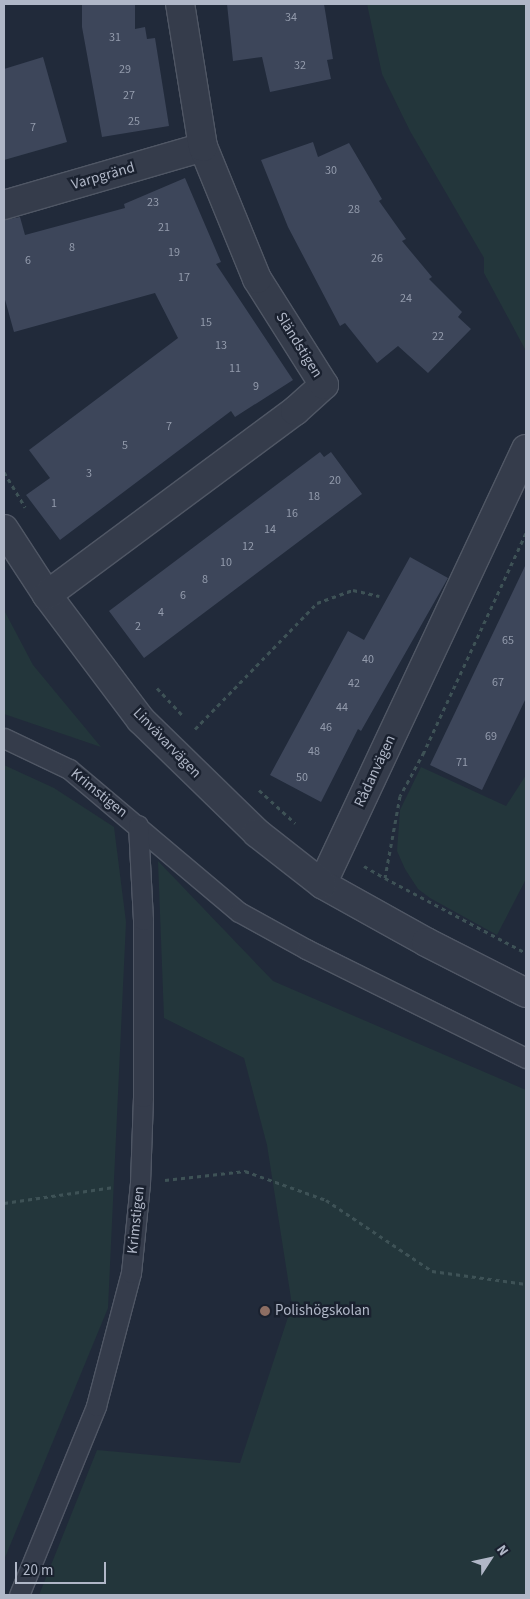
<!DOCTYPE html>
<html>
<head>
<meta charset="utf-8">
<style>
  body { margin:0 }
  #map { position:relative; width:530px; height:1599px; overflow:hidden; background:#212a3a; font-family:"Source Sans 3",sans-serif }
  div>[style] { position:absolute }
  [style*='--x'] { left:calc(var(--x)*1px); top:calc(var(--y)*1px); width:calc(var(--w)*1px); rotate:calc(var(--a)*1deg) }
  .green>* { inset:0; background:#23363b }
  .building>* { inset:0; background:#3d465a }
  .path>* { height:3px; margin-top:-1.5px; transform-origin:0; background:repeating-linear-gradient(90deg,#3e5256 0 4px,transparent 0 8px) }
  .roads { filter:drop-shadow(1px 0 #505765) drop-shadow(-1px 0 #505765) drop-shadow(0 1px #505765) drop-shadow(0 -1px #505765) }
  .service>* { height:19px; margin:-9.5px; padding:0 9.5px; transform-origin:9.5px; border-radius:9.5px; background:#353c4b }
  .minor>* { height:28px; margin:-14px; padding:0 14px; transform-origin:14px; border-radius:14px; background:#353c4b }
  .dots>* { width:14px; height:14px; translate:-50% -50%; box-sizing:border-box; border:2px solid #1a212f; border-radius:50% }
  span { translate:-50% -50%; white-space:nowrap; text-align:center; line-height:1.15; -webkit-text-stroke:5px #1a212f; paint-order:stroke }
  .number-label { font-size:12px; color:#939bac }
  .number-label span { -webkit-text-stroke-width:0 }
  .street-label { font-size:15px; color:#b0b7c7 }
  .poi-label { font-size:15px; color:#b0b7c7 }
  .left { translate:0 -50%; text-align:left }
  .frame { position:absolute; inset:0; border:5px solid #b0b7c7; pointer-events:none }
  .north { position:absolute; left:465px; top:1534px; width:50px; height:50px; -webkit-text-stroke:4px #1a212f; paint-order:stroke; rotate:55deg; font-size:14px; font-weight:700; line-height:20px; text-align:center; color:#b0b7c7 }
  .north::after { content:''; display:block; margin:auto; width:18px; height:22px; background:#b0b7c7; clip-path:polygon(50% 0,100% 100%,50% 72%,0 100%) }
  .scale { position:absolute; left:15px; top:1562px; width:91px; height:22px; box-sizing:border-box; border:2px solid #b0b7c7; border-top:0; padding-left:6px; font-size:15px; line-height:18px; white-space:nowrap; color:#b0b7c7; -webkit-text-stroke:4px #1a212f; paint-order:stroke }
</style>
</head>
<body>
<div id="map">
  <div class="green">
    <i style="clip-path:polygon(367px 4px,526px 4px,526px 351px,484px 273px,484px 258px,410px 131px,382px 74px)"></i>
    <i style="clip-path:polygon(4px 610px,33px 665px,101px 747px,4px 714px)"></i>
    <i style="clip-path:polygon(4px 765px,54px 788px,114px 827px,126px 922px,108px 1308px,4px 1560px)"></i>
    <i style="clip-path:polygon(421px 767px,506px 806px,526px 775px,526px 879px,497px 935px,430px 898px,418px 889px,405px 869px,397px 851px,400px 810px)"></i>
    <i style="clip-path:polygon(158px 861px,273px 981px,526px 1090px,526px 1595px,39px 1595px,97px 1450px,240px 1463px,292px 1305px,267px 1145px,244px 1058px,164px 1018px)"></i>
  </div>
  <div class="building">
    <i style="clip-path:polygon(82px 4px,135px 4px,135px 29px,145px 27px,147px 39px,155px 38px,169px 126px,102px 137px,82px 27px)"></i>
    <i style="clip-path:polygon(227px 4px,324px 4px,333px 59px,327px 60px,331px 79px,270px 92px,262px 57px,233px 61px)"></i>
    <i style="clip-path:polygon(43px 57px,67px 142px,4px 160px,4px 69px)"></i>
    <i style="clip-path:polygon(313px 142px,318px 157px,349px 143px,382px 199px,379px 201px,406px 239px,402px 241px,432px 277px,429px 279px,462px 312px,458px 317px,471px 329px,428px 373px,398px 346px,377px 363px,345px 323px,340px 326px,288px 227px,261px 160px)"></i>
    <i style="clip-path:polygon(185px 178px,221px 262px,216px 264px,293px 380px,235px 417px,231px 411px,60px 540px,26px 495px,50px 478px,29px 450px,178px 338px,155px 293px,14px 332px,4px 296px,4px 220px,20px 217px,25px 235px,125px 208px,124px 204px)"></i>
    <i style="clip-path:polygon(320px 452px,324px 457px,331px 452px,362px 494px,144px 658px,109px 611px)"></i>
    <i style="clip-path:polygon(410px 557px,448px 578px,361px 731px,358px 729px,321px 802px,270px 775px,348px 631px,364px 640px)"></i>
    <i style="clip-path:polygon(526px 564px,526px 698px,482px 790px,430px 765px)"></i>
  </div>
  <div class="path">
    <i style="--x:4;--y:472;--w:41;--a:59"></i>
    <i style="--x:526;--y:533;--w:242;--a:115"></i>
    <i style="--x:424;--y:752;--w:50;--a:118.6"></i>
    <i style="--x:400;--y:796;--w:83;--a:100.4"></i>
    <i style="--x:385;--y:878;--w:160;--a:28"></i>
    <i style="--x:157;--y:688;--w:38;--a:47"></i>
    <i style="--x:195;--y:729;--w:175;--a:-45.9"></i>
    <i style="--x:317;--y:603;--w:38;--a:-20"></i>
    <i style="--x:353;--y:590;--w:27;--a:13"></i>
    <i style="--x:259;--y:790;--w:49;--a:42.5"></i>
    <i style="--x:364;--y:866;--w:24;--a:30"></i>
    <i style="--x:165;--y:1180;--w:81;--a:-6.4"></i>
    <i style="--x:245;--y:1171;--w:86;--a:19.7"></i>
    <i style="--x:326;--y:1200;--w:128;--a:33.8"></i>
    <i style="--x:432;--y:1271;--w:95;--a:7.9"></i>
    <i style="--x:4;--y:1203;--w:111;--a:-8.3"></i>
  </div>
  <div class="roads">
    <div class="service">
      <i style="--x:4;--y:738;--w:72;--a:25.5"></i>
      <i style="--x:69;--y:769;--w:222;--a:40.1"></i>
      <i style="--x:239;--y:912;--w:77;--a:28.9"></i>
      <i style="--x:306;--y:949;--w:246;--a:26.4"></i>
      <i style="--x:19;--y:1595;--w:204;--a:-67.8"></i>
      <i style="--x:96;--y:1406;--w:138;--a:-75.3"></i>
      <i style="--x:131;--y:1273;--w:90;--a:-84.3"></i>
      <i style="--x:140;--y:1183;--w:86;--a:-88"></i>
      <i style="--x:143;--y:1097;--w:177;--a:-90"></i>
      <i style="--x:143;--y:920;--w:95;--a:-93"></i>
    </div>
    <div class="minor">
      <i style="--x:4;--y:205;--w:207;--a:-16.2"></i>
      <i style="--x:526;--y:449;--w:480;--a:115.1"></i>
      <i style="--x:322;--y:884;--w:119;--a:29.1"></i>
      <i style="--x:426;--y:942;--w:112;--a:27"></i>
      <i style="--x:4;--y:529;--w:79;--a:56.9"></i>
      <i style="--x:47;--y:595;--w:156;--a:53.1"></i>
      <i style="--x:141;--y:720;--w:162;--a:44.2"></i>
      <i style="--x:257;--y:833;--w:83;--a:38.1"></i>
      <i style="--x:47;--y:595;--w:309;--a:-36.6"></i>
      <i style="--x:295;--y:411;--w:39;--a:-42"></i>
      <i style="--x:324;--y:385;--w:125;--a:-122.3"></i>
      <i style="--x:257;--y:279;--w:143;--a:-112.2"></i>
      <i style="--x:203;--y:147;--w:145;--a:-99.1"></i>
    </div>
  </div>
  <div class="dots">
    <i style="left:265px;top:1311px;background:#8d6e63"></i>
  </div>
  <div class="number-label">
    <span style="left:291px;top:18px">34</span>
    <span style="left:115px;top:38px">31</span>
    <span style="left:300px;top:66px">32</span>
    <span style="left:125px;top:70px">29</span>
    <span style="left:129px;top:96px">27</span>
    <span style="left:134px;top:122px">25</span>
    <span style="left:33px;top:128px">7</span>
    <span style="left:331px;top:171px">30</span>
    <span style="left:153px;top:203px">23</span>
    <span style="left:354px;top:210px">28</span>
    <span style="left:164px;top:228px">21</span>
    <span style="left:72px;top:248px">8</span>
    <span style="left:174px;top:253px">19</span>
    <span style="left:377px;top:259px">26</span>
    <span style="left:28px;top:261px">6</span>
    <span style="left:184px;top:278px">17</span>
    <span style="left:406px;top:299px">24</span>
    <span style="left:206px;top:323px">15</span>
    <span style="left:438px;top:337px">22</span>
    <span style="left:221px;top:346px">13</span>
    <span style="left:235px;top:369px">11</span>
    <span style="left:256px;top:387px">9</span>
    <span style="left:169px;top:427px">7</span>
    <span style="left:125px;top:446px">5</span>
    <span style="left:89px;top:474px">3</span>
    <span style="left:335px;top:481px">20</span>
    <span style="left:314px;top:497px">18</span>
    <span style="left:54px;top:504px">1</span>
    <span style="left:292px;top:514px">16</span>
    <span style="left:270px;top:530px">14</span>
    <span style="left:248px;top:547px">12</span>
    <span style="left:226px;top:563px">10</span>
    <span style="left:205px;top:580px">8</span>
    <span style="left:183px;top:596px">6</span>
    <span style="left:161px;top:613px">4</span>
    <span style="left:138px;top:627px">2</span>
    <span style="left:508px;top:641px">65</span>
    <span style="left:368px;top:660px">40</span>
    <span style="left:498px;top:683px">67</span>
    <span style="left:354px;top:684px">42</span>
    <span style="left:342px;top:708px">44</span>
    <span style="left:326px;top:728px">46</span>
    <span style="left:491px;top:737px">69</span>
    <span style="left:314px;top:752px">48</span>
    <span style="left:462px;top:763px">71</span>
    <span style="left:302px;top:778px">50</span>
  </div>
  <div class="street-label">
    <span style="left:103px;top:176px;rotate:-16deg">Varpgränd</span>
    <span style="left:299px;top:345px;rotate:58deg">Sländstigen</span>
    <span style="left:167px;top:743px;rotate:46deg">Linvävarvägen</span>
    <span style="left:375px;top:771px;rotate:-65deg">Rådanvägen</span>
    <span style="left:99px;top:793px;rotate:39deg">Krimstigen</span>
    <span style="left:136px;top:1220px;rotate:-84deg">Krimstigen</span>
  </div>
  <div class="poi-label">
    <span class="left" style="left:275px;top:1311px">Polishögskolan</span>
  </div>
  <div class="frame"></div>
  <div class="north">N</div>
  <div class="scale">20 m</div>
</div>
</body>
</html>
